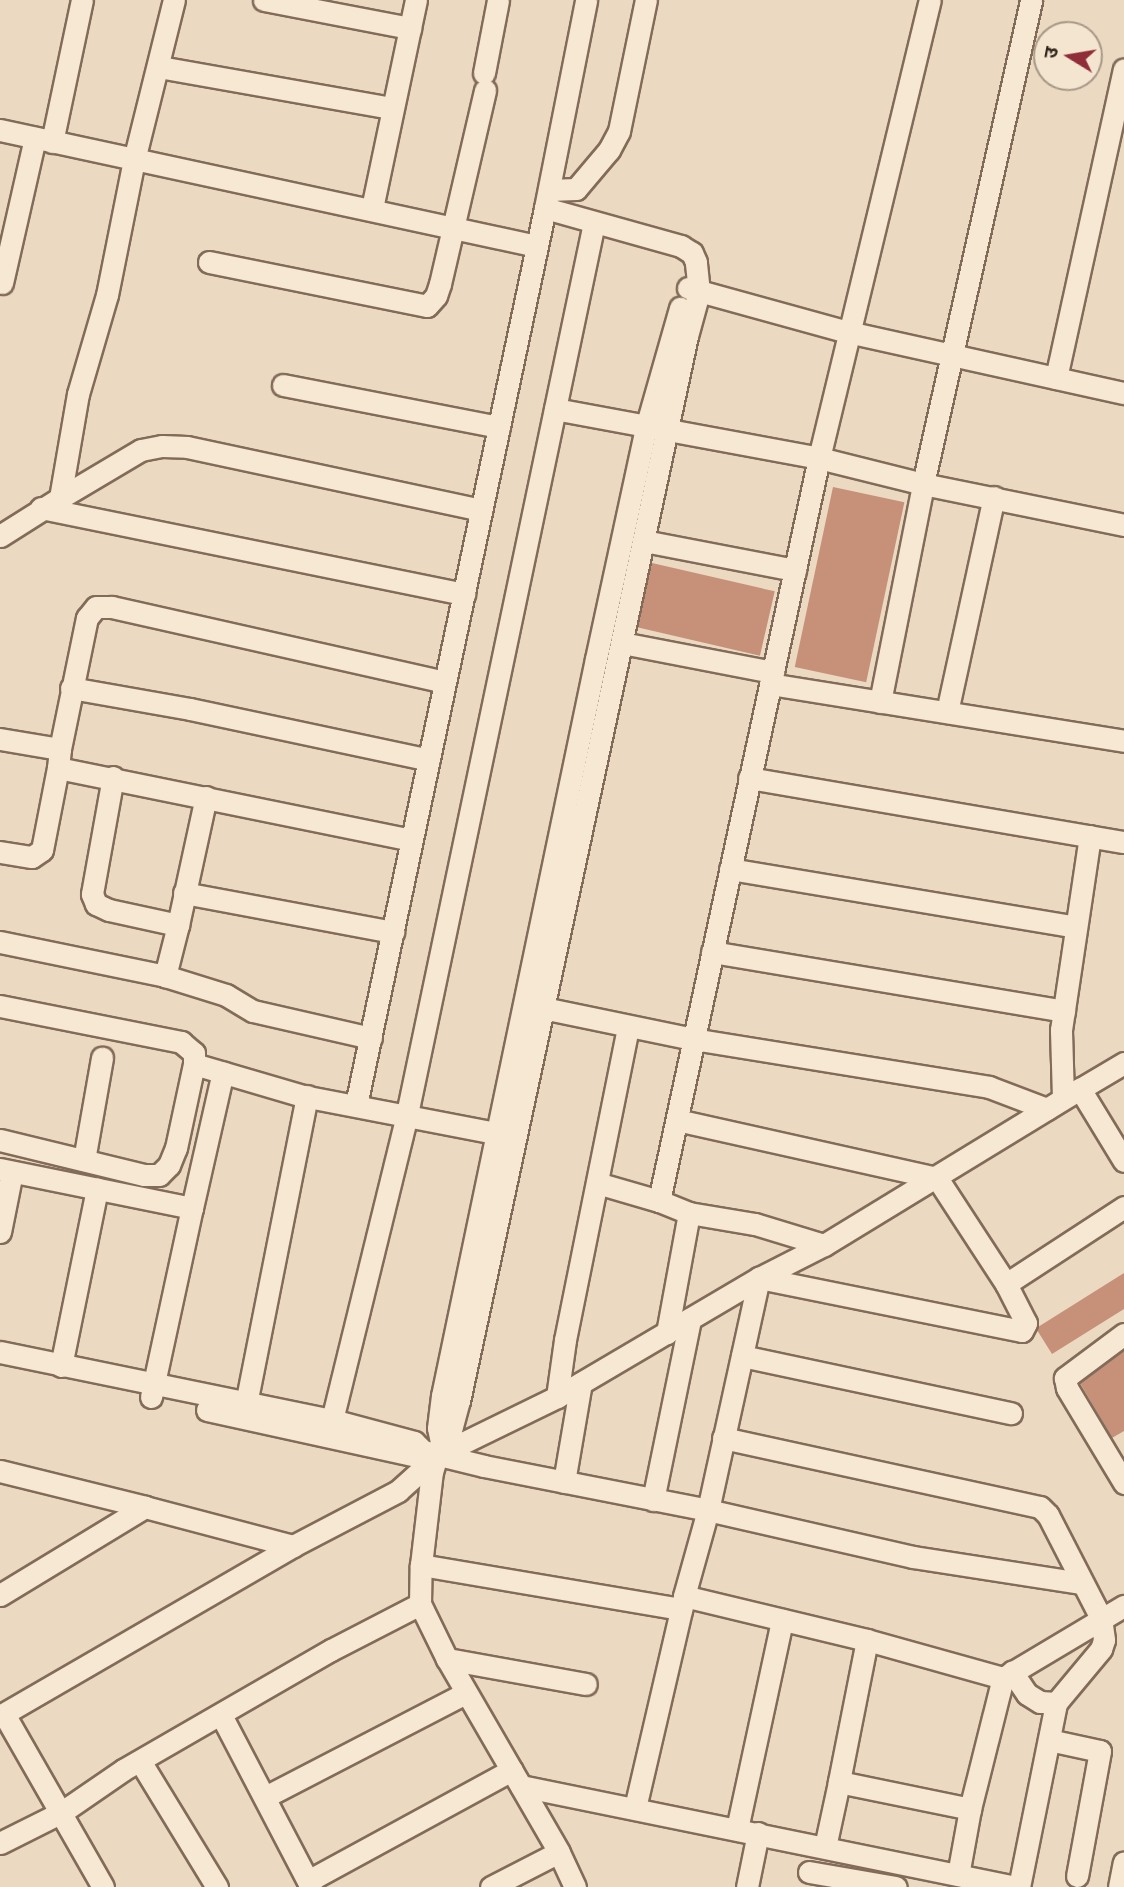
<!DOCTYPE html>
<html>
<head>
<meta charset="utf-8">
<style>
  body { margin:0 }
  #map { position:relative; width:1124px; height:1887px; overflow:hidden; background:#ebdac1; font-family:"Playfair Display","Noto Sans Devanagari",serif }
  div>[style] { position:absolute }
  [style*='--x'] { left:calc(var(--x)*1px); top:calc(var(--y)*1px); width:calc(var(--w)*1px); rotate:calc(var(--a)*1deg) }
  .building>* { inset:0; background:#c79078; transform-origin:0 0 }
  .roads { filter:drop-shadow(2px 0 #836b59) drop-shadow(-2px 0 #836b59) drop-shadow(0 2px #836b59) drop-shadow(0 -2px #836b59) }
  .minor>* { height:21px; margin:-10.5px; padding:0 10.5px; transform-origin:10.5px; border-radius:10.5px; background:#f7e8d3 }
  span { translate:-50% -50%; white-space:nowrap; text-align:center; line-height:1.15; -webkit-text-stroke:5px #f3e5d0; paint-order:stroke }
  .north { position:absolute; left:1033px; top:21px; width:70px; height:70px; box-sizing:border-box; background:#f3e5d0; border:2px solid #a79888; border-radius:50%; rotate:281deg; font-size:19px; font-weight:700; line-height:28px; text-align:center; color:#34251d }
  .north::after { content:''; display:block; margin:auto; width:24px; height:32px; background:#8f2d39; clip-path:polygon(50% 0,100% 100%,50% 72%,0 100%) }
</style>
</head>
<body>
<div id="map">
  <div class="building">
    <i style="left:833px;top:487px;width:73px;height:184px;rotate:12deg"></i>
    <i style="left:652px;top:563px;width:126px;height:66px;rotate:13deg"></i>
    <i style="clip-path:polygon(1124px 1273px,1124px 1309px,1052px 1354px,1037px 1330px,1038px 1327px)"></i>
    <i style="clip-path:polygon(1124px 1351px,1124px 1431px,1112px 1438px,1080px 1383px)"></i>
  </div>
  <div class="roads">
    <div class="minor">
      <i style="--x:264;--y:0;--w:149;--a:10.9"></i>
      <i style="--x:410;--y:28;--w:184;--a:101.9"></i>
      <i style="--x:410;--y:28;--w:29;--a:-78"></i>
      <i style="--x:159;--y:67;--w:236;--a:10"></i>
      <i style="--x:484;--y:73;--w:74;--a:-79.1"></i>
      <i style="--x:0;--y:130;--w:549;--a:12.19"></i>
      <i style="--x:52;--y:142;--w:145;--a:-78.1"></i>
      <i style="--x:549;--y:190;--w:27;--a:-2"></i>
      <i style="--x:576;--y:189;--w:51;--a:-49.8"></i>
      <i style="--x:609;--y:150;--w:21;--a:-62"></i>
      <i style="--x:619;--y:131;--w:134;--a:-78.4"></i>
      <i style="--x:209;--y:262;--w:222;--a:11.4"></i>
      <i style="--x:427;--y:306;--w:13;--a:-48"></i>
      <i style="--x:436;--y:296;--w:13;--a:-72"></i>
      <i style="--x:440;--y:284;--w:199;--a:-76.9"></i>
      <i style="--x:2;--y:283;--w:149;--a:-77.2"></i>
      <i style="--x:688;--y:288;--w:166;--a:15.4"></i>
      <i style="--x:848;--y:332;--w:283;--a:12.5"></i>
      <i style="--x:1056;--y:378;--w:316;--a:-77.6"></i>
      <i style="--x:283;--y:385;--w:220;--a:11"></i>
      <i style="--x:555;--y:409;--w:269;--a:10.5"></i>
      <i style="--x:819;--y:458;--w:107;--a:14"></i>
      <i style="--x:923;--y:484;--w:205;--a:11.5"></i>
      <i style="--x:60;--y:498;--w:94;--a:-30.7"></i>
      <i style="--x:141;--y:450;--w:21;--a:-11"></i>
      <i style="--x:162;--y:446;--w:25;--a:2"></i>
      <i style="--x:187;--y:447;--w:301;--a:12.1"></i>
      <i style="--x:41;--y:508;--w:432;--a:11.5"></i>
      <i style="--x:0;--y:536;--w:71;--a:-32.3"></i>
      <i style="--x:60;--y:498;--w:106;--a:-80.2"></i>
      <i style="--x:78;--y:394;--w:103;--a:-73.7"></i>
      <i style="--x:107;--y:295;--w:138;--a:-78.7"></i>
      <i style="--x:134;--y:160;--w:165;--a:-76"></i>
      <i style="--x:644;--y:541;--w:154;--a:10.9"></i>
      <i style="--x:622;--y:643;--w:154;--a:10.9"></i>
      <i style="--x:770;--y:684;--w:359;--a:9.1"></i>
      <i style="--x:71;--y:688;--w:121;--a:10"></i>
      <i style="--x:190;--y:709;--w:244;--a:12"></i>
      <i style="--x:880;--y:702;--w:222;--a:-78.8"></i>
      <i style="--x:923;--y:484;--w:496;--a:-77.4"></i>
      <i style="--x:947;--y:712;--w:220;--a:-77.7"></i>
      <i style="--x:0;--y:739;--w:61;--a:9.5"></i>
      <i style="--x:60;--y:749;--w:19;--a:96"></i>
      <i style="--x:58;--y:768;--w:361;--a:11.5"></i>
      <i style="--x:60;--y:749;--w:134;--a:-78.4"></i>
      <i style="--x:87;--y:618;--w:14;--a:-51"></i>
      <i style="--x:96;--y:607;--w:16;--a:0"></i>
      <i style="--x:112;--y:607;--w:341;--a:12.7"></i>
      <i style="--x:113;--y:777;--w:119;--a:100.2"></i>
      <i style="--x:92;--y:894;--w:11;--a:68"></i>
      <i style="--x:96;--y:904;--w:14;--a:25"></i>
      <i style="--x:109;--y:910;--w:71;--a:12.3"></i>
      <i style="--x:178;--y:925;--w:131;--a:-77.7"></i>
      <i style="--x:749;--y:778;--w:380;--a:9.7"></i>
      <i style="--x:0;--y:852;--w:32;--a:9"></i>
      <i style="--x:32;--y:857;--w:12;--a:-35"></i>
      <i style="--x:42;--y:850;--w:84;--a:-79"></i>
      <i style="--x:730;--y:869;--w:351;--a:9.5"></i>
      <i style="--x:184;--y:893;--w:213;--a:10.6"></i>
      <i style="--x:178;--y:925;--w:53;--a:104.3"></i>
      <i style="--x:165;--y:976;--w:64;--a:17.3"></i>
      <i style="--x:226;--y:995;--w:31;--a:31"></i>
      <i style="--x:253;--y:1011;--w:121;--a:12.9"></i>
      <i style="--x:0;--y:942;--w:168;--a:11.6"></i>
      <i style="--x:712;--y:952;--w:357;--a:9.5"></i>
      <i style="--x:0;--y:1006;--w:185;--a:11.2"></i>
      <i style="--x:181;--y:1042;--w:17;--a:40"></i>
      <i style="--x:194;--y:1053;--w:11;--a:90"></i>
      <i style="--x:543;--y:1008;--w:153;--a:11.7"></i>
      <i style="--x:693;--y:1039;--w:300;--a:9.2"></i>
      <i style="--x:989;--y:1087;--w:62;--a:20.8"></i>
      <i style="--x:1124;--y:1063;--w:51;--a:149.4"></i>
      <i style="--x:1080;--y:1089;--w:84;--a:58.6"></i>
      <i style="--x:1063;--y:1098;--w:68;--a:-91.7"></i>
      <i style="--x:1061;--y:1030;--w:196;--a:-81.5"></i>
      <i style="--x:356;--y:1105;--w:917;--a:-78.1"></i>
      <i style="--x:677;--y:1120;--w:266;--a:12.6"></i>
      <i style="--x:937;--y:1178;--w:126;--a:56.9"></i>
      <i style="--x:1006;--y:1284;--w:141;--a:-33.1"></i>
      <i style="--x:0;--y:1140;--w:148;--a:13.7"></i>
      <i style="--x:144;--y:1175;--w:15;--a:0"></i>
      <i style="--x:159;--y:1175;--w:14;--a:-45"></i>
      <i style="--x:169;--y:1165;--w:18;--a:-68"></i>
      <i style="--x:176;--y:1148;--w:86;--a:-77.9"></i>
      <i style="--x:194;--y:1064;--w:114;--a:16.4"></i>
      <i style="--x:303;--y:1096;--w:211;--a:10.9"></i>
      <i style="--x:84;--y:1160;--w:104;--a:-80"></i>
      <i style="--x:0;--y:1169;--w:196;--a:11.5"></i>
      <i style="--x:192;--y:1208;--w:139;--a:-77.2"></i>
      <i style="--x:597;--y:1183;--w:65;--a:16.2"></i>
      <i style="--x:689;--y:1213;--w:67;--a:9.5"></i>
      <i style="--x:755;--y:1224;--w:72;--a:16.9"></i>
      <i style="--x:0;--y:1232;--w:61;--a:-78.7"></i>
      <i style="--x:667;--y:1333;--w:122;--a:-79.6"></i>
      <i style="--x:689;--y:1213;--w:32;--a:-158"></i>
      <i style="--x:659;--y:1201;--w:760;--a:-77.85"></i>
      <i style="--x:819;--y:458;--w:471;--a:-76.4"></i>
      <i style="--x:1124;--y:1334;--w:74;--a:143.3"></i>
      <i style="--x:1065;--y:1378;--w:10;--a:79"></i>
      <i style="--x:1067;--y:1388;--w:111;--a:59"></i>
      <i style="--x:0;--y:1352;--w:339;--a:11.6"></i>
      <i style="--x:332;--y:1420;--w:85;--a:15"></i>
      <i style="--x:414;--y:1442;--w:13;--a:45"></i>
      <i style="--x:423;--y:1451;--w:63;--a:13.8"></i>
      <i style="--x:484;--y:1466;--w:228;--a:11.1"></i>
      <i style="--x:708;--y:1510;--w:210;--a:12.9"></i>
      <i style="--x:913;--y:1557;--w:170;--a:8.8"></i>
      <i style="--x:742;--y:1356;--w:275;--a:12"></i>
      <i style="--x:61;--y:1366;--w:181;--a:-78.5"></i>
      <i style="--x:151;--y:1397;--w:193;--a:-77.8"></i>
      <i style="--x:557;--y:1397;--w:58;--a:-82"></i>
      <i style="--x:565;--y:1340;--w:319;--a:-78.6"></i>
      <i style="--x:246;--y:1404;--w:314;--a:-78.8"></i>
      <i style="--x:207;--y:1410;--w:210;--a:12.4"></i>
      <i style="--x:332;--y:1420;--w:315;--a:-76.2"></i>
      <i style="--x:407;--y:1114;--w:910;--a:-78.15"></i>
      <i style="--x:723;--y:1438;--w:324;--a:12.3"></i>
      <i style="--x:1040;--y:1507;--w:11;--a:45"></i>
      <i style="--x:1048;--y:1515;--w:116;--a:62.8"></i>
      <i style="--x:1101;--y:1618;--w:22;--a:82"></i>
      <i style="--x:1104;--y:1640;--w:9;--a:108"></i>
      <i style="--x:1101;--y:1649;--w:70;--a:129.8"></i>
      <i style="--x:1056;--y:1703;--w:16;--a:-176"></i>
      <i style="--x:1040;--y:1702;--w:15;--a:-148"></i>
      <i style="--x:1027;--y:1694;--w:27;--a:-124"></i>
      <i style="--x:441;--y:1442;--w:14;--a:-102"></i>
      <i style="--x:438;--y:1428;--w:32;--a:-83"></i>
      <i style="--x:442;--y:1396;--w:753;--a:-78.2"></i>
      <i style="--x:596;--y:659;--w:240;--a:-77.8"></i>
      <i style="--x:647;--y:424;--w:121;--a:-74.1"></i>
      <i style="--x:0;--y:1471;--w:149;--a:13.9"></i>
      <i style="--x:564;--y:1482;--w:100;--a:-80.3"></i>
      <i style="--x:653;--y:1500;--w:185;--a:-78.4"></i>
      <i style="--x:421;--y:1565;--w:264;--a:9.6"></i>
      <i style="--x:0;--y:1595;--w:170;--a:-31.3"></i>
      <i style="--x:145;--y:1507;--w:153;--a:14.8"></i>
      <i style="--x:867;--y:1640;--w:188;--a:-166.5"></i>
      <i style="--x:684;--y:1596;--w:89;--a:-74.4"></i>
      <i style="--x:708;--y:1510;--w:238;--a:-77.6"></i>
      <i style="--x:759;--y:1278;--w:268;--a:11.4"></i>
      <i style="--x:1022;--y:1331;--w:9;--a:-63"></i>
      <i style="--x:1026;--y:1323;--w:44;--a:-117.1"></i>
      <i style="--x:447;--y:1659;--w:141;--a:10.2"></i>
      <i style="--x:1003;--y:1678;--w:141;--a:-164.4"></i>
      <i style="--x:867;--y:1640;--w:145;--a:101.2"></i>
      <i style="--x:839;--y:1782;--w:134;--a:11.6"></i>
      <i style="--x:970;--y:1809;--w:135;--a:-75.9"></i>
      <i style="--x:1003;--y:1678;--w:141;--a:-30.8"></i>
      <i style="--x:4;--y:1714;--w:199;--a:60.2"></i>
      <i style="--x:221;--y:1715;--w:194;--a:62.4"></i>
      <i style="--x:0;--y:1716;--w:339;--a:-30.1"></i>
      <i style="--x:293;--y:1546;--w:119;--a:-27.6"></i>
      <i style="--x:398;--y:1491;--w:54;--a:-42"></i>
      <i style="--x:438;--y:1455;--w:132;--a:-26"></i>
      <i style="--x:557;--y:1397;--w:234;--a:-30.5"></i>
      <i style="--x:759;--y:1278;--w:73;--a:-26.9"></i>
      <i style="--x:824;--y:1245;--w:300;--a:-31.4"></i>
      <i style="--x:1049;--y:1740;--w:52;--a:12.2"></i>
      <i style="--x:1100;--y:1751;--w:127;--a:100.4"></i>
      <i style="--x:140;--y:1761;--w:148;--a:58.6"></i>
      <i style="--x:521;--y:1786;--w:505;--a:11.53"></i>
      <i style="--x:265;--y:1797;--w:226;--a:-27.4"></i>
      <i style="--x:635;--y:1808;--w:216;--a:-76.9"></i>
      <i style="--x:737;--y:1829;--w:214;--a:-77.8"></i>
      <i style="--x:0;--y:1843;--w:69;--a:-26.6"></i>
      <i style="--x:62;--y:1812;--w:74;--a:-34.5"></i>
      <i style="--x:123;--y:1770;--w:240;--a:-30"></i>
      <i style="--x:331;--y:1650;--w:100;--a:-27.3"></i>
      <i style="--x:825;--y:1847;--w:66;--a:-77.8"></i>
      <i style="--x:809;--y:1872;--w:88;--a:9.8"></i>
      <i style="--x:958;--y:1875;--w:67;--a:-79.7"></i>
      <i style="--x:308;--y:1881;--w:232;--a:-28.6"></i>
      <i style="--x:491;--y:1887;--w:76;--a:-27.2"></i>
      <i style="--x:575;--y:1887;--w:38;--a:-115"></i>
      <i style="--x:559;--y:1852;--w:223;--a:-120.1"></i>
      <i style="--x:447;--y:1659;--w:61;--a:-116.1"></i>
      <i style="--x:420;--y:1604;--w:39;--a:-89"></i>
      <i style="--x:421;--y:1565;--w:94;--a:-83.3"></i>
      <i style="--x:432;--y:1472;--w:31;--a:-73"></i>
      <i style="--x:441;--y:1442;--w:16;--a:-50"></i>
      <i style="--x:451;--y:1430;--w:30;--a:-75"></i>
      <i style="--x:459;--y:1401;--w:1089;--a:-77.92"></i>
      <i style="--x:687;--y:336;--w:46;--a:-74.7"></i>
      <i style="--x:699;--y:292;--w:30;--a:-96"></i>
      <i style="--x:696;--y:262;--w:10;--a:-114"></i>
      <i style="--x:692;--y:253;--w:13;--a:-148"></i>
      <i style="--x:681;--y:246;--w:141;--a:-164.4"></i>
      <i style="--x:545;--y:208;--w:212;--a:-78.8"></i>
      <i style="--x:747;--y:1887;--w:55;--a:-78.5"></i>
      <i style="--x:1019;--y:1887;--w:188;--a:-78.6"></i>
      <i style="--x:1119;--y:1887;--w:25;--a:-79"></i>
    </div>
  </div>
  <div class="north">उ</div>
</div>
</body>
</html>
